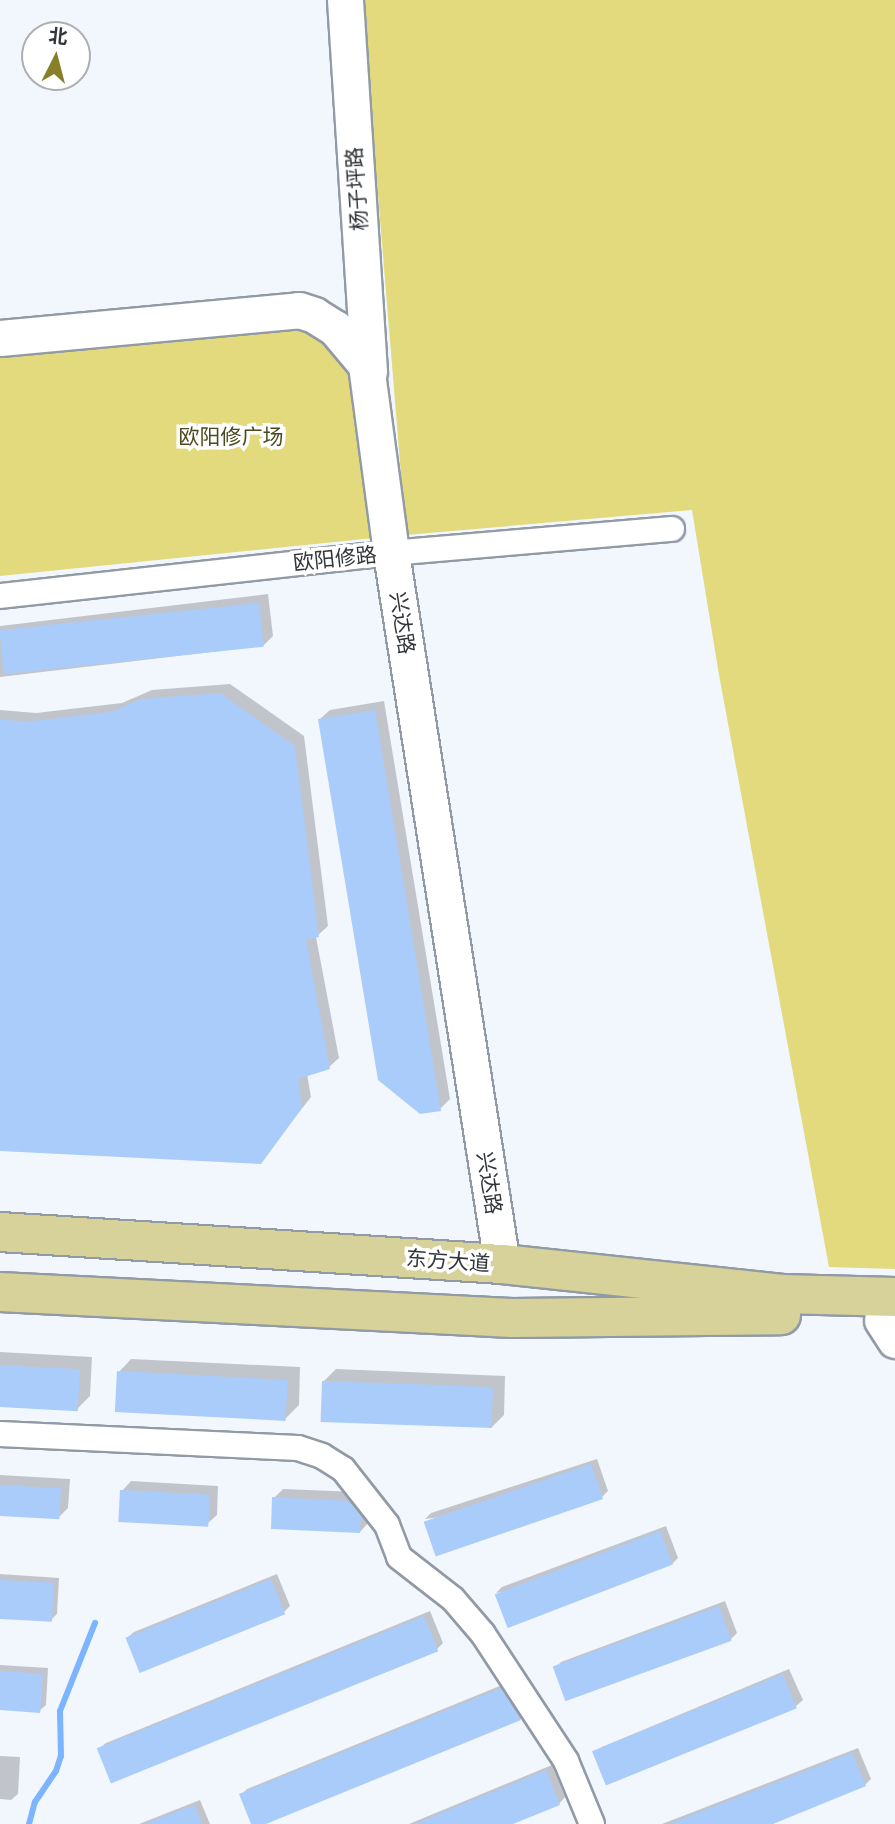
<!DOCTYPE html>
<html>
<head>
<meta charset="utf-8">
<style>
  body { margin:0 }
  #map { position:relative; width:895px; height:1824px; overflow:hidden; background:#f2f7fe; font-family:Roboto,"Noto Sans SC",sans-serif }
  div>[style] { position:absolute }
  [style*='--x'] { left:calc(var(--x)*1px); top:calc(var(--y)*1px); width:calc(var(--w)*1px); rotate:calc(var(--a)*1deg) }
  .green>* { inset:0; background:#e2da7c }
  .shadow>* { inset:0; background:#0003 }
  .stream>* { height:6px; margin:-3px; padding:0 3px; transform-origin:3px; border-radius:3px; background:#7cb4ff }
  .building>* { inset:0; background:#aaccfa; transform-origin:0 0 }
  .roads { filter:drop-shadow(2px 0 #919aa5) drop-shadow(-2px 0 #919aa5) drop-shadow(0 2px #919aa5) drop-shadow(0 -2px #919aa5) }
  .street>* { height:24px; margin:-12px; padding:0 12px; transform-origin:12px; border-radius:12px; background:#fff }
  .secondary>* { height:35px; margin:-17.5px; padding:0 17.5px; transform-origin:17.5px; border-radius:17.5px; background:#fff }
  .primary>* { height:38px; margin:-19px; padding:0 19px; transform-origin:19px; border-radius:19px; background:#d7d29a }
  span { translate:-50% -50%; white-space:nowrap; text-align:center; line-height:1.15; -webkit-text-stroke:7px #fff; paint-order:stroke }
  .street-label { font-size:21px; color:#32363a }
  .park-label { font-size:21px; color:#4d491e }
  .north { position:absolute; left:21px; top:21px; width:70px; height:70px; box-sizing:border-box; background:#fff; border:2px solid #adafb0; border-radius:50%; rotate:6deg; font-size:19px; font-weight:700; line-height:28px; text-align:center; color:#32363a }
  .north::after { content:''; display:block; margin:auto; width:24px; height:32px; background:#888028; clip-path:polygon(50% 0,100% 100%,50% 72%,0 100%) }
</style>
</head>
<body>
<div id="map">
  <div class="green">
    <i style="clip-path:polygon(362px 0,895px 0,895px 1269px,829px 1267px,719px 675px,692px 510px,406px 535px)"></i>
    <i style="clip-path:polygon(287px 315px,326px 333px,348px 370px,374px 538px,0 576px,0 346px)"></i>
  </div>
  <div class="shadow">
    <i style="clip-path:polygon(268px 594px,273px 636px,263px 646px,0 677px,0 626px)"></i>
    <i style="clip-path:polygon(230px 684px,304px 736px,328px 926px,316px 937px,339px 1058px,329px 1067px,307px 1074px,311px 1097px,260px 1162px,0 1149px,0 710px,36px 713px,122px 703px,152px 690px)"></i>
    <i style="clip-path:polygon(384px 701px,450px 1099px,440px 1109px,320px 719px,330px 710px)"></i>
    <i style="clip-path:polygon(0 1352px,92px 1357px,90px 1396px,77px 1409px,0 1405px)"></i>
    <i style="clip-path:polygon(131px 1359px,300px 1367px,299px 1405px,286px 1418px,119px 1372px)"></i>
    <i style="clip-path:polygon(336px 1369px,505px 1376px,504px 1415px,491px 1428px,324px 1381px)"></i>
    <i style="clip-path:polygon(597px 1459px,608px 1491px,602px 1497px,425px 1519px,431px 1513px)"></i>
    <i style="clip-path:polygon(0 1475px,70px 1479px,68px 1508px,59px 1517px,0 1515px)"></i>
    <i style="clip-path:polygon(131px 1481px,218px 1486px,217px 1515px,207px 1524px,122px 1491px)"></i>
    <i style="clip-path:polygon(283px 1489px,359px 1492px,369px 1522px,360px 1532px,274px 1498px)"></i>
    <i style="clip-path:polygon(666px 1526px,678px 1558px,672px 1564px,496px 1593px,502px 1587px)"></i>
    <i style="clip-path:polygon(0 1574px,59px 1578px,57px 1614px,51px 1620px,0 1617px)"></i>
    <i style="clip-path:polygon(277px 1574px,290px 1606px,284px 1612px,127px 1638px,134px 1632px)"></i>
    <i style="clip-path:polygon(725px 1601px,737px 1633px,731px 1639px,555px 1668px,561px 1662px)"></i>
    <i style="clip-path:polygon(430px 1611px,443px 1643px,437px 1649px,99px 1749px,106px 1743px)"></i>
    <i style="clip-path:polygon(0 1665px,48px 1668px,46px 1705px,39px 1711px,0 1709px)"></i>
    <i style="clip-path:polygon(789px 1669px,803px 1700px,796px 1706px,609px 1784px,595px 1753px,602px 1747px)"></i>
    <i style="clip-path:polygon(507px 1683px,526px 1713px,520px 1719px,261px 1824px,253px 1824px,241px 1795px,247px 1789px)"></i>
    <i style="clip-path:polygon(858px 1748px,871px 1779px,865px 1785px,765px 1824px,662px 1824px)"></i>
    <i style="clip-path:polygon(0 1756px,20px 1757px,18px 1794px,11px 1800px,0 1799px)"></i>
    <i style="clip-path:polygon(552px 1765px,565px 1797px,559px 1804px,509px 1824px,409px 1824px)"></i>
    <i style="clip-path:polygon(200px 1800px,210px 1824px,139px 1824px)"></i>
  </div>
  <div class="stream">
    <i style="--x:29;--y:1824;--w:23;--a:-75"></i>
    <i style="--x:35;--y:1802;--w:37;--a:-56"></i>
    <i style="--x:56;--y:1771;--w:16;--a:-72"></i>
    <i style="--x:61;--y:1756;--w:45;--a:-91.3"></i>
    <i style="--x:60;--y:1711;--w:95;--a:-68.3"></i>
  </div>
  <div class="building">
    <i style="left:259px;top:603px;width:44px;height:261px;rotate:84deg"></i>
    <i style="clip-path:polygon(220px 693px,295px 746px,319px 937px,306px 940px,330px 1069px,298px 1079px,302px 1108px,261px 1164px,0 1151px,0 719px,25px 722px,111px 712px,141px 699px)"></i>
    <i style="clip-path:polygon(375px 710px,441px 1111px,420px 1114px,378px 1080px,318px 719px)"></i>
    <i style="left:0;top:1365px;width:80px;height:42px;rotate:3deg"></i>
    <i style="left:117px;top:1371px;width:171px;height:41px;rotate:3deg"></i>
    <i style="left:322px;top:1381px;width:171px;height:41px;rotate:2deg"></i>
    <i style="left:591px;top:1464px;width:37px;height:177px;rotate:71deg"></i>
    <i style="left:0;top:1485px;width:61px;height:31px;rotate:3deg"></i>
    <i style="left:120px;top:1490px;width:90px;height:32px;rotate:3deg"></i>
    <i style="clip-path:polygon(272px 1497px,349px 1501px,361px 1516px,360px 1533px,271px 1529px)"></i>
    <i style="left:660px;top:1531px;width:36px;height:177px;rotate:69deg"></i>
    <i style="left:271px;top:1579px;width:38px;height:157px;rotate:68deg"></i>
    <i style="left:0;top:1580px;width:54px;height:39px;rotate:3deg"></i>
    <i style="left:719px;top:1606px;width:37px;height:177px;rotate:70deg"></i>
    <i style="left:424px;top:1616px;width:38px;height:353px;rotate:68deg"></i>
    <i style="left:0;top:1671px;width:43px;height:39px;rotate:4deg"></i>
    <i style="left:783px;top:1674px;width:37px;height:206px;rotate:68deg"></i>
    <i style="clip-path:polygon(501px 1688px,521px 1720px,266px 1824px,251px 1824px,239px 1794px)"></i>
    <i style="clip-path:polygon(852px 1753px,866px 1786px,773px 1824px,669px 1824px)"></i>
    <i style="clip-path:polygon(546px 1770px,560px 1805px,513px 1824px,415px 1824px)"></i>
    <i style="clip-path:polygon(194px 1805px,202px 1824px,147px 1824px,147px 1823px)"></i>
  </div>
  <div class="roads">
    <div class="street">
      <i style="--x:0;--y:596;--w:393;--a:-6.3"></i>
      <i style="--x:391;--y:553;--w:282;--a:-4.9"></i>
      <i style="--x:0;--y:1434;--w:298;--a:2.7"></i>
      <i style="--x:298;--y:1448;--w:25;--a:18"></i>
      <i style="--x:322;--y:1456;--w:25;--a:32"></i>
      <i style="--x:343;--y:1469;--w:71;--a:51.8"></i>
      <i style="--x:387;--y:1525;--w:34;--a:69"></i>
      <i style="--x:399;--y:1557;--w:68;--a:37.9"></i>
      <i style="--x:453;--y:1599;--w:46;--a:49.4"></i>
      <i style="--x:483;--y:1634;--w:152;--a:56.8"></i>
      <i style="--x:566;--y:1761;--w:68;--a:67.6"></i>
    </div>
    <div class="secondary">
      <i style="--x:345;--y:0;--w:372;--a:86.3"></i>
      <i style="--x:0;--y:338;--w:300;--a:-5.3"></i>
      <i style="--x:299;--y:310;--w:16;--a:18"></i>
      <i style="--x:314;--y:315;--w:25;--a:32"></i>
      <i style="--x:335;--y:328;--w:48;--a:50"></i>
      <i style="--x:366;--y:365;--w:190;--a:82.4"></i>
      <i style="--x:391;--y:553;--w:720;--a:81.13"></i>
      <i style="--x:882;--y:1320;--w:24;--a:57"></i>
    </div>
    <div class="primary">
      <i style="--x:0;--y:1232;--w:503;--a:3.65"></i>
      <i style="--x:502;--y:1264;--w:282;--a:6.1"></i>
      <i style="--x:782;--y:1294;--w:113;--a:1.5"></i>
      <i style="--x:0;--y:1292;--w:513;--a:2.91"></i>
      <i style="--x:512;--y:1318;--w:269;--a:-0.6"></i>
    </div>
  </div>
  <div class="street-label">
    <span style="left:357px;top:189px;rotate:-94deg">杨子坪路</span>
    <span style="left:335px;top:559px;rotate:-6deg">欧阳修路</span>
    <span style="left:402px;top:623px;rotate:81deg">兴达路</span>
    <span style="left:489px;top:1183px;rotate:81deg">兴达路</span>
    <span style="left:448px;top:1261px;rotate:4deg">东方大道</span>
  </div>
  <div class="park-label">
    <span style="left:231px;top:437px">欧阳修广场</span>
  </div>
  <div class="north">北</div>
</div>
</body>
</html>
